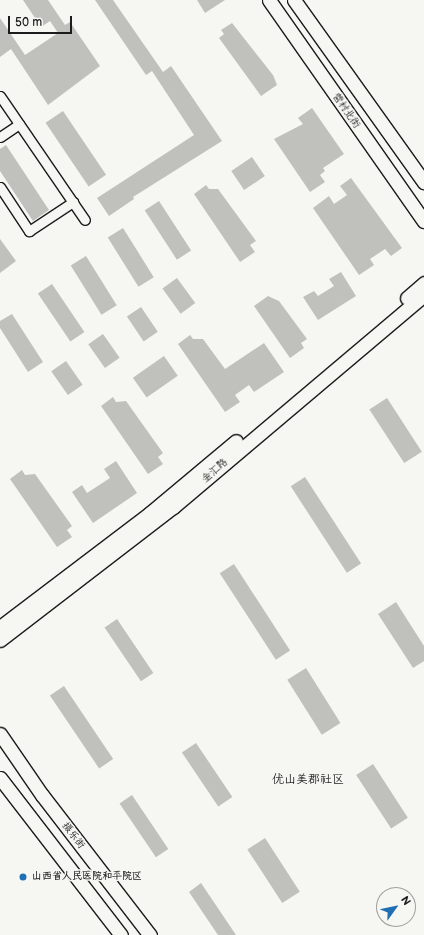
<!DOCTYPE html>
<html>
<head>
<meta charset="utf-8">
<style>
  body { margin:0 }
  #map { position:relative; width:424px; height:935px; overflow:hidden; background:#f6f6f2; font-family:"Balsamiq Sans","LXGW WenKai TC",sans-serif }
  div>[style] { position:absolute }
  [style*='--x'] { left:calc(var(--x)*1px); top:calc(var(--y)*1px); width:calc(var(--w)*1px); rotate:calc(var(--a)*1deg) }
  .building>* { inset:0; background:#c0c0bd; transform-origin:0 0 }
  .roads { filter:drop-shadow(1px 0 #1c1c1c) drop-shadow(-1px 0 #1c1c1c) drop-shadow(0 1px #1c1c1c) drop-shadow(0 -1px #1c1c1c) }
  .street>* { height:9px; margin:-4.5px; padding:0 4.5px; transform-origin:4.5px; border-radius:4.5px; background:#f6f6f2 }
  .secondary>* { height:13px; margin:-6.5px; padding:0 6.5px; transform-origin:6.5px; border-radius:6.5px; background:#f6f6f2 }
  .dots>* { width:11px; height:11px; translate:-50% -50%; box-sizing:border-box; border:2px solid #f6f6f2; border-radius:50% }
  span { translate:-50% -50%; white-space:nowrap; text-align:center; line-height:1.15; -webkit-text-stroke:3px #f6f6f2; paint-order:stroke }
  .street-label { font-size:10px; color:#1c1c1c }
  .poi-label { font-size:10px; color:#1c1c1c; font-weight:700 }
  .left { translate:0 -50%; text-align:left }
  .quarter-label { font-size:12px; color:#1c1c1c }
  .north { position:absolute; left:376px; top:887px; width:40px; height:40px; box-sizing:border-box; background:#f6f6f2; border:1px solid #9f9f9c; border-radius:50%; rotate:57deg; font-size:11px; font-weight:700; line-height:16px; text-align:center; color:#1c1c1c }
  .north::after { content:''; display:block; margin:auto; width:14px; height:18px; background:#1f6fb2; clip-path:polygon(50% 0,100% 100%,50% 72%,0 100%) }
  .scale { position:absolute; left:8px; top:16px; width:64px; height:18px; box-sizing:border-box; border:2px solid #1c1c1c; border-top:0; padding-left:5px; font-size:12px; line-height:14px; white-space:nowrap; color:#1c1c1c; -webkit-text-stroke:3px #f6f6f2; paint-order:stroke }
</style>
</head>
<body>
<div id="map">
  <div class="building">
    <i style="clip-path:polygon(23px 0,48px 0,65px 25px,70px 22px,100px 66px,48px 105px,11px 49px,0 57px,0 18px,25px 55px,58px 33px,50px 21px,41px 27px)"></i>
    <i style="clip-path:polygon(95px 0,113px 0,163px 72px,171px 66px,222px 141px,133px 197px,134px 199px,109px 216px,97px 198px,194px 135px,152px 71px,146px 75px)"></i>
    <i style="clip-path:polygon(197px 0,225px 0,205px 13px)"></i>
    <i style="clip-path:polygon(232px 23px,273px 75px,277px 85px,261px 96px,219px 38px,224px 34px,221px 30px)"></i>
    <i style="clip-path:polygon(312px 108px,344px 154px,323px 168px,325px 171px,320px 175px,325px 182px,310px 192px,274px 139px,303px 124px,298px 118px)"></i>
    <i style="left:63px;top:111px;width:77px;height:21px;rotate:56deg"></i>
    <i style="clip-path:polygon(6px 145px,49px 210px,33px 221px,0 171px,0 149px)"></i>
    <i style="left:252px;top:157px;width:23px;height:25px;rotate:56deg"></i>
    <i style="clip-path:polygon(351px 178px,402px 248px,391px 256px,385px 249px,370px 259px,374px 265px,359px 275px,313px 208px,329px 196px,334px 204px,347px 195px,340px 186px)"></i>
    <i style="clip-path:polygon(206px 185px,209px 189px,218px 189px,256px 241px,250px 245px,255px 252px,240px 262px,194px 194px)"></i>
    <i style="left:159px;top:201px;width:59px;height:17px;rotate:57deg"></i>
    <i style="left:123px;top:228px;width:58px;height:18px;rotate:58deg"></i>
    <i style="clip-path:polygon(0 239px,16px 261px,0 273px)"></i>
    <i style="left:86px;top:256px;width:58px;height:18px;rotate:58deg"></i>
    <i style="clip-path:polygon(341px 272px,356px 296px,318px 320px,303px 297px,314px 291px,318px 296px,334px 286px,329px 279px)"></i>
    <i style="left:177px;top:278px;width:31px;height:18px;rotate:54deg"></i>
    <i style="left:52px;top:284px;width:58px;height:17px;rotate:56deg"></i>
    <i style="clip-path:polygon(268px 296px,279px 301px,307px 339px,301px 343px,304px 348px,290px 358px,254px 306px)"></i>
    <i style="left:141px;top:307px;width:30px;height:17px;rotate:56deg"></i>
    <i style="clip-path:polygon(12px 314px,43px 362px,28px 372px,0 328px,0 321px)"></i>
    <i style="left:103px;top:334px;width:29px;height:18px;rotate:55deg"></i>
    <i style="clip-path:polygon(190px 335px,193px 339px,203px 339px,225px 369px,264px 343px,284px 372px,254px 392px,249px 385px,235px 395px,240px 402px,225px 412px,178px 344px)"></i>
    <i style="left:164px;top:356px;width:24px;height:38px;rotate:55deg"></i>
    <i style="left:66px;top:361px;width:29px;height:18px;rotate:55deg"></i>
    <i style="clip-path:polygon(113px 397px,116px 402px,126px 401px,163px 453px,158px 457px,163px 464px,148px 474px,101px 406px)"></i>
    <i style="left:387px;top:398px;width:64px;height:21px;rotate:57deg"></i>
    <i style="clip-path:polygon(116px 461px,137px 493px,93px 523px,72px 492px,82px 485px,87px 493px,110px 478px,104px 469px)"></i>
    <i style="clip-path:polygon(22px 470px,25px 475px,35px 474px,72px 526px,67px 530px,72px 537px,57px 547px,10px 479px)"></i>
    <i style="left:305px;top:477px;width:103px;height:17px;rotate:57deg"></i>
    <i style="left:234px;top:564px;width:103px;height:17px;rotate:57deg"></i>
    <i style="clip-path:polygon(396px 602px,424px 646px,424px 661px,413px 668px,378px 614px)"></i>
    <i style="left:117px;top:619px;width:65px;height:15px;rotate:56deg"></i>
    <i style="left:306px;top:668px;width:65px;height:22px;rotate:58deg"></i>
    <i style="left:64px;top:686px;width:88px;height:17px;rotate:56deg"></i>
    <i style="left:196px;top:743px;width:65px;height:17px;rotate:56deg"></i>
    <i style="left:373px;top:764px;width:64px;height:20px;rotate:57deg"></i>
    <i style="left:132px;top:795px;width:65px;height:15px;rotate:56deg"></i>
    <i style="left:265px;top:838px;width:64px;height:21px;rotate:57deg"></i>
    <i style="clip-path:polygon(201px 883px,236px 935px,218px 935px,189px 892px)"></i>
  </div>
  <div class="roads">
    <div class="street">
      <i style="--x:0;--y:96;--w:150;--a:55.6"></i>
      <i style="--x:0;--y:137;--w:23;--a:-34"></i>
      <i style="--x:0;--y:187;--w:53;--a:56.6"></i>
      <i style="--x:29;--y:231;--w:53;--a:-33.4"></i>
    </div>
    <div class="secondary">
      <i style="--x:269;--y:0;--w:270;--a:55"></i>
      <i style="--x:294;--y:0;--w:224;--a:54.5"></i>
      <i style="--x:407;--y:298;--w:23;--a:-41"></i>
      <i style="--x:0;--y:627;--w:188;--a:-37.2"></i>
      <i style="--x:150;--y:513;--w:112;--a:-39.9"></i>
      <i style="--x:0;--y:640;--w:218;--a:-37.6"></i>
      <i style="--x:173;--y:507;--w:329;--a:-40.2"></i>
      <i style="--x:0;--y:734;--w:74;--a:55.5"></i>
      <i style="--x:42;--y:795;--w:177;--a:52.4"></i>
      <i style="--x:0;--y:778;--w:198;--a:52.4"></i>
    </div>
  </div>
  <div class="dots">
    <i style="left:23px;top:877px;background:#1f6fb2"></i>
  </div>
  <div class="street-label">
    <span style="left:346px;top:111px;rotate:55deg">营村北街</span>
    <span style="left:215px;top:471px;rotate:-41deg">金汇路</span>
    <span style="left:73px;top:836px;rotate:52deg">摄乐街</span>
  </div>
  <div class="poi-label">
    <span class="left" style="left:32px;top:877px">山西省人民医院和平院区</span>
  </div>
  <div class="quarter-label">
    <span style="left:308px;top:780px">优山美郡社区</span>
  </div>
  <div class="north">N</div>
  <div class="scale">50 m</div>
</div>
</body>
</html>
